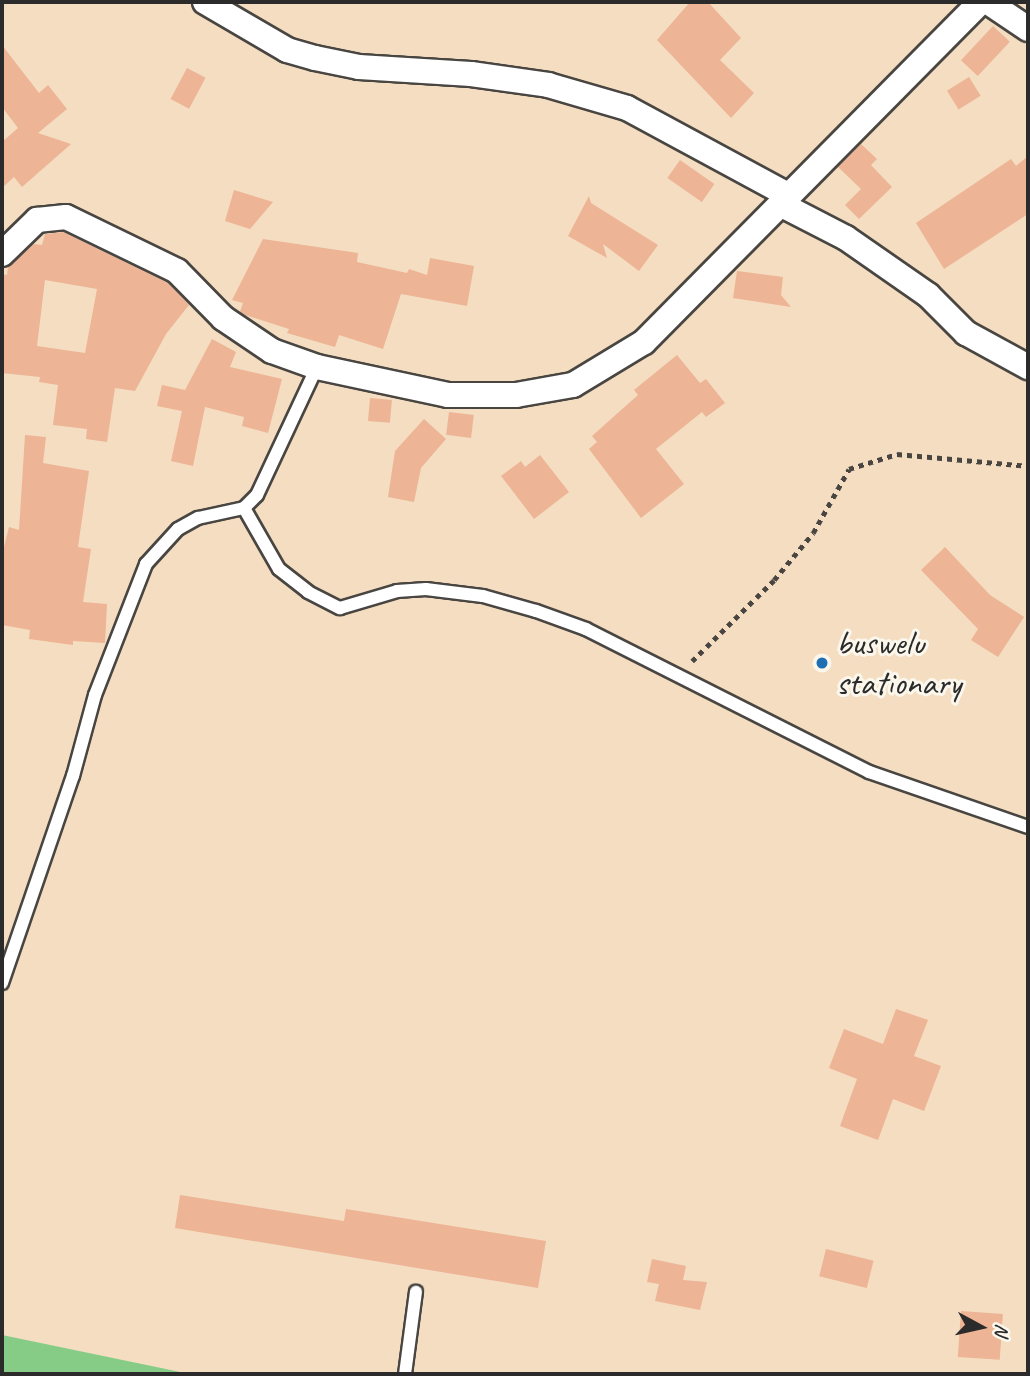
<!DOCTYPE html>
<html>
<head>
<meta charset="utf-8">
<style>
  body { margin:0 }
  #map { position:relative; width:1030px; height:1376px; overflow:hidden; background:#f4ddc1; font-family:Caveat,sans-serif }
  div>[style] { position:absolute }
  [style*='--x'] { left:calc(var(--x)*1px); top:calc(var(--y)*1px); width:calc(var(--w)*1px); rotate:calc(var(--a)*1deg) }
  .green>* { inset:0; background:#86cc87 }
  .building>* { inset:0; background:#edb495; transform-origin:0 0 }
  .path>* { height:4.5px; margin-top:-2.25px; transform-origin:0; background:repeating-linear-gradient(90deg,#494642 0 5px,transparent 0 10px) }
  .roads { filter:drop-shadow(2px 0 #494642) drop-shadow(-2px 0 #494642) drop-shadow(0 2px #494642) drop-shadow(0 -2px #494642) }
  .service>* { height:12px; margin:-6px; padding:0 6px; transform-origin:6px; border-radius:6px; background:#fff }
  .minor>* { height:24px; margin:-12px; padding:0 12px; transform-origin:12px; border-radius:12px; background:#fff }
  .dots>* { width:19px; height:19px; translate:-50% -50%; box-sizing:border-box; border:4px solid #fbf7ec; border-radius:50% }
  span { translate:-50% -50%; white-space:nowrap; text-align:center; line-height:1.15; -webkit-text-stroke:6px #fbf7ec; paint-order:stroke }
  .poi-label { font-size:35px; color:#2b2b2b }
  .left { translate:0 -50%; text-align:left }
  .frame { position:absolute; inset:0; border:4px solid #2b2b2b; pointer-events:none }
  .north { position:absolute; left:946px; top:1292px; width:70px; height:70px; -webkit-text-stroke:5px #fbf7ec; paint-order:stroke; rotate:98deg; font-size:19px; font-weight:700; line-height:28px; text-align:center; color:#2b2b2b }
  .north::after { content:''; display:block; margin:auto; width:24px; height:32px; background:#2b2b2b; clip-path:polygon(50% 0,100% 100%,50% 72%,0 100%) }
</style>
</head>
<body>
<div id="map">
  <div class="green">
    <i style="clip-path:polygon(2px 1335px,190px 1374px,2px 1374px)"></i>
  </div>
  <div class="building">
    <i style="clip-path:polygon(690px 2px,708px 2px,741px 38px,720px 60px,754px 93px,731px 118px,657px 40px)"></i>
    <i style="left:993px;top:26px;width:23px;height:47px;rotate:43deg"></i>
    <i style="clip-path:polygon(2px 45px,39px 93px,48px 85px,67px 109px,38px 133px,71px 144px,22px 187px,14px 177px,2px 188px,2px 142px,18px 128px,2px 107px)"></i>
    <i style="left:187px;top:68px;width:21px;height:35px;rotate:28deg"></i>
    <i style="left:969px;top:77px;width:22px;height:26px;rotate:58deg"></i>
    <i style="clip-path:polygon(861px 144px,877px 159px,871px 165px,892px 187px,859px 219px,845px 205px,861px 189px,838px 167px)"></i>
    <i style="clip-path:polygon(1028px 156px,1028px 214px,944px 269px,916px 223px,1011px 159px,1016px 166px)"></i>
    <i style="left:680px;top:160px;width:42px;height:22px;rotate:35deg"></i>
    <i style="clip-path:polygon(234px 190px,273px 202px,250px 229px,225px 221px)"></i>
    <i style="clip-path:polygon(589px 196px,591px 203px,658px 245px,639px 271px,603px 244px,607px 258px,568px 236px)"></i>
    <i style="clip-path:polygon(evenodd,63px 232px,168px 283px,189px 305px,166px 334px,135px 391px,115px 388px,107px 442px,86px 439px,87px 429px,53px 425px,58px 385px,39px 382px,40px 377px,2px 373px,2px 274px,7px 275px,8px 267px,34px 244px,42px 245px,45px 234px,63px 232px,45px 280px,97px 289px,85px 353px,37px 346px,45px 280px)"></i>
    <i style="clip-path:polygon(263px 239px,358px 253px,357px 262px,407px 273px,409px 269px,427px 275px,430px 258px,474px 266px,467px 306px,401px 294px,383px 349px,339px 335px,335px 347px,287px 333px,289px 329px,245px 315px,240px 312px,243px 303px,232px 300px)"></i>
    <i style="clip-path:polygon(737px 271px,783px 277px,781px 295px,791px 307px,733px 298px)"></i>
    <i style="clip-path:polygon(212px 339px,236px 352px,230px 367px,282px 379px,268px 433px,242px 426px,244px 417px,205px 407px,193px 466px,171px 461px,182px 411px,157px 406px,162px 385px,185px 390px)"></i>
    <i style="clip-path:polygon(677px 355px,700px 383px,706px 379px,725px 403px,706px 417px,702px 412px,656px 449px,684px 484px,641px 518px,589px 449px,597px 442px,592px 436px,638px 395px,634px 390px)"></i>
    <i style="left:370px;top:398px;width:22px;height:23px;rotate:5deg"></i>
    <i style="left:449px;top:412px;width:25px;height:23px;rotate:7deg"></i>
    <i style="clip-path:polygon(424px 419px,446px 439px,421px 468px,414px 502px,388px 497px,395px 451px)"></i>
    <i style="clip-path:polygon(25px 435px,46px 437px,43px 463px,89px 471px,78px 547px,91px 549px,83px 602px,107px 604px,105px 643px,73px 641px,73px 645px,29px 639px,30px 630px,2px 625px,2px 555px,9px 527px,19px 530px)"></i>
    <i style="clip-path:polygon(540px 455px,569px 492px,534px 519px,501px 476px,521px 461px,525px 467px)"></i>
    <i style="clip-path:polygon(945px 547px,990px 595px,1024px 617px,998px 657px,971px 640px,978px 629px,921px 570px)"></i>
    <i style="clip-path:polygon(896px 1009px,928px 1020px,914px 1056px,941px 1066px,924px 1111px,893px 1099px,878px 1140px,840px 1126px,857px 1079px,829px 1068px,844px 1029px,883px 1044px)"></i>
    <i style="clip-path:polygon(180px 1195px,344px 1221px,346px 1209px,546px 1241px,538px 1288px,175px 1228px)"></i>
    <i style="left:826px;top:1249px;width:49px;height:28px;rotate:14deg"></i>
    <i style="clip-path:polygon(652px 1259px,686px 1266px,683px 1280px,707px 1282px,700px 1310px,655px 1301px,659px 1284px,647px 1282px)"></i>
    <i style="left:961px;top:1311px;width:42px;height:46px;rotate:4deg"></i>
  </div>
  <div class="path">
    <i style="--x:692;--y:661;--w:115;--a:-44.6"></i>
    <i style="--x:774;--y:580;--w:61;--a:-50.3"></i>
    <i style="--x:813;--y:533;--w:73;--a:-60.6"></i>
    <i style="--x:849;--y:469;--w:50;--a:-17.4"></i>
    <i style="--x:897;--y:454;--w:132;--a:5.2"></i>
  </div>
  <div class="roads">
    <div class="service">
      <i style="--x:244;--y:508;--w:70;--a:60.2"></i>
      <i style="--x:279;--y:569;--w:37;--a:38"></i>
      <i style="--x:308;--y:592;--w:36;--a:27"></i>
      <i style="--x:340;--y:608;--w:59;--a:-16.6"></i>
      <i style="--x:397;--y:591;--w:29;--a:-4"></i>
      <i style="--x:426;--y:589;--w:57;--a:7"></i>
      <i style="--x:483;--y:596;--w:55;--a:15.8"></i>
      <i style="--x:536;--y:611;--w:53;--a:19.8"></i>
      <i style="--x:586;--y:629;--w:317;--a:26.8"></i>
      <i style="--x:869;--y:772;--w:168;--a:19.1"></i>
      <i style="--x:2;--y:983;--w:219;--a:-71.1"></i>
      <i style="--x:73;--y:776;--w:84;--a:-74.8"></i>
      <i style="--x:95;--y:695;--w:141;--a:-68.7"></i>
      <i style="--x:146;--y:564;--w:47;--a:-47.6"></i>
      <i style="--x:178;--y:529;--w:23;--a:-29"></i>
      <i style="--x:198;--y:518;--w:47;--a:-12.3"></i>
      <i style="--x:244;--y:508;--w:18;--a:-45"></i>
      <i style="--x:257;--y:495;--w:141;--a:-64.9"></i>
      <i style="--x:405;--y:1374;--w:83;--a:-82.4"></i>
    </div>
    <div class="minor">
      <i style="--x:205;--y:2;--w:95;--a:30.3"></i>
      <i style="--x:287;--y:50;--w:29;--a:16"></i>
      <i style="--x:315;--y:58;--w:45;--a:11.6"></i>
      <i style="--x:359;--y:67;--w:112;--a:3.6"></i>
      <i style="--x:471;--y:74;--w:78;--a:8.1"></i>
      <i style="--x:548;--y:85;--w:82;--a:16.2"></i>
      <i style="--x:627;--y:108;--w:183;--a:28.4"></i>
      <i style="--x:988;--y:2;--w:48;--a:34"></i>
      <i style="--x:780;--y:204;--w:74;--a:27.3"></i>
      <i style="--x:846;--y:238;--w:100;--a:34.8"></i>
      <i style="--x:928;--y:295;--w:54;--a:45"></i>
      <i style="--x:966;--y:333;--w:71;--a:28.7"></i>
      <i style="--x:2;--y:254;--w:49;--a:-44.2"></i>
      <i style="--x:37;--y:220;--w:29;--a:-6"></i>
      <i style="--x:66;--y:217;--w:123;--a:25.9"></i>
      <i style="--x:177;--y:271;--w:66;--a:45.6"></i>
      <i style="--x:223;--y:318;--w:59;--a:34"></i>
      <i style="--x:272;--y:351;--w:48;--a:19.6"></i>
      <i style="--x:317;--y:367;--w:134;--a:12.1"></i>
      <i style="--x:448;--y:395;--w:68;--a:0"></i>
      <i style="--x:516;--y:395;--w:58;--a:-10"></i>
      <i style="--x:573;--y:385;--w:83;--a:-31.2"></i>
      <i style="--x:644;--y:342;--w:478;--a:-45.3"></i>
    </div>
  </div>
  <div class="dots">
    <i style="left:822px;top:663px;background:#1f6fb2"></i>
  </div>
  <div class="poi-label">
    <span class="left" style="left:836px;top:663px">buswelu<br>stationary</span>
  </div>
  <div class="frame"></div>
  <div class="north">N</div>
</div>
</body>
</html>
